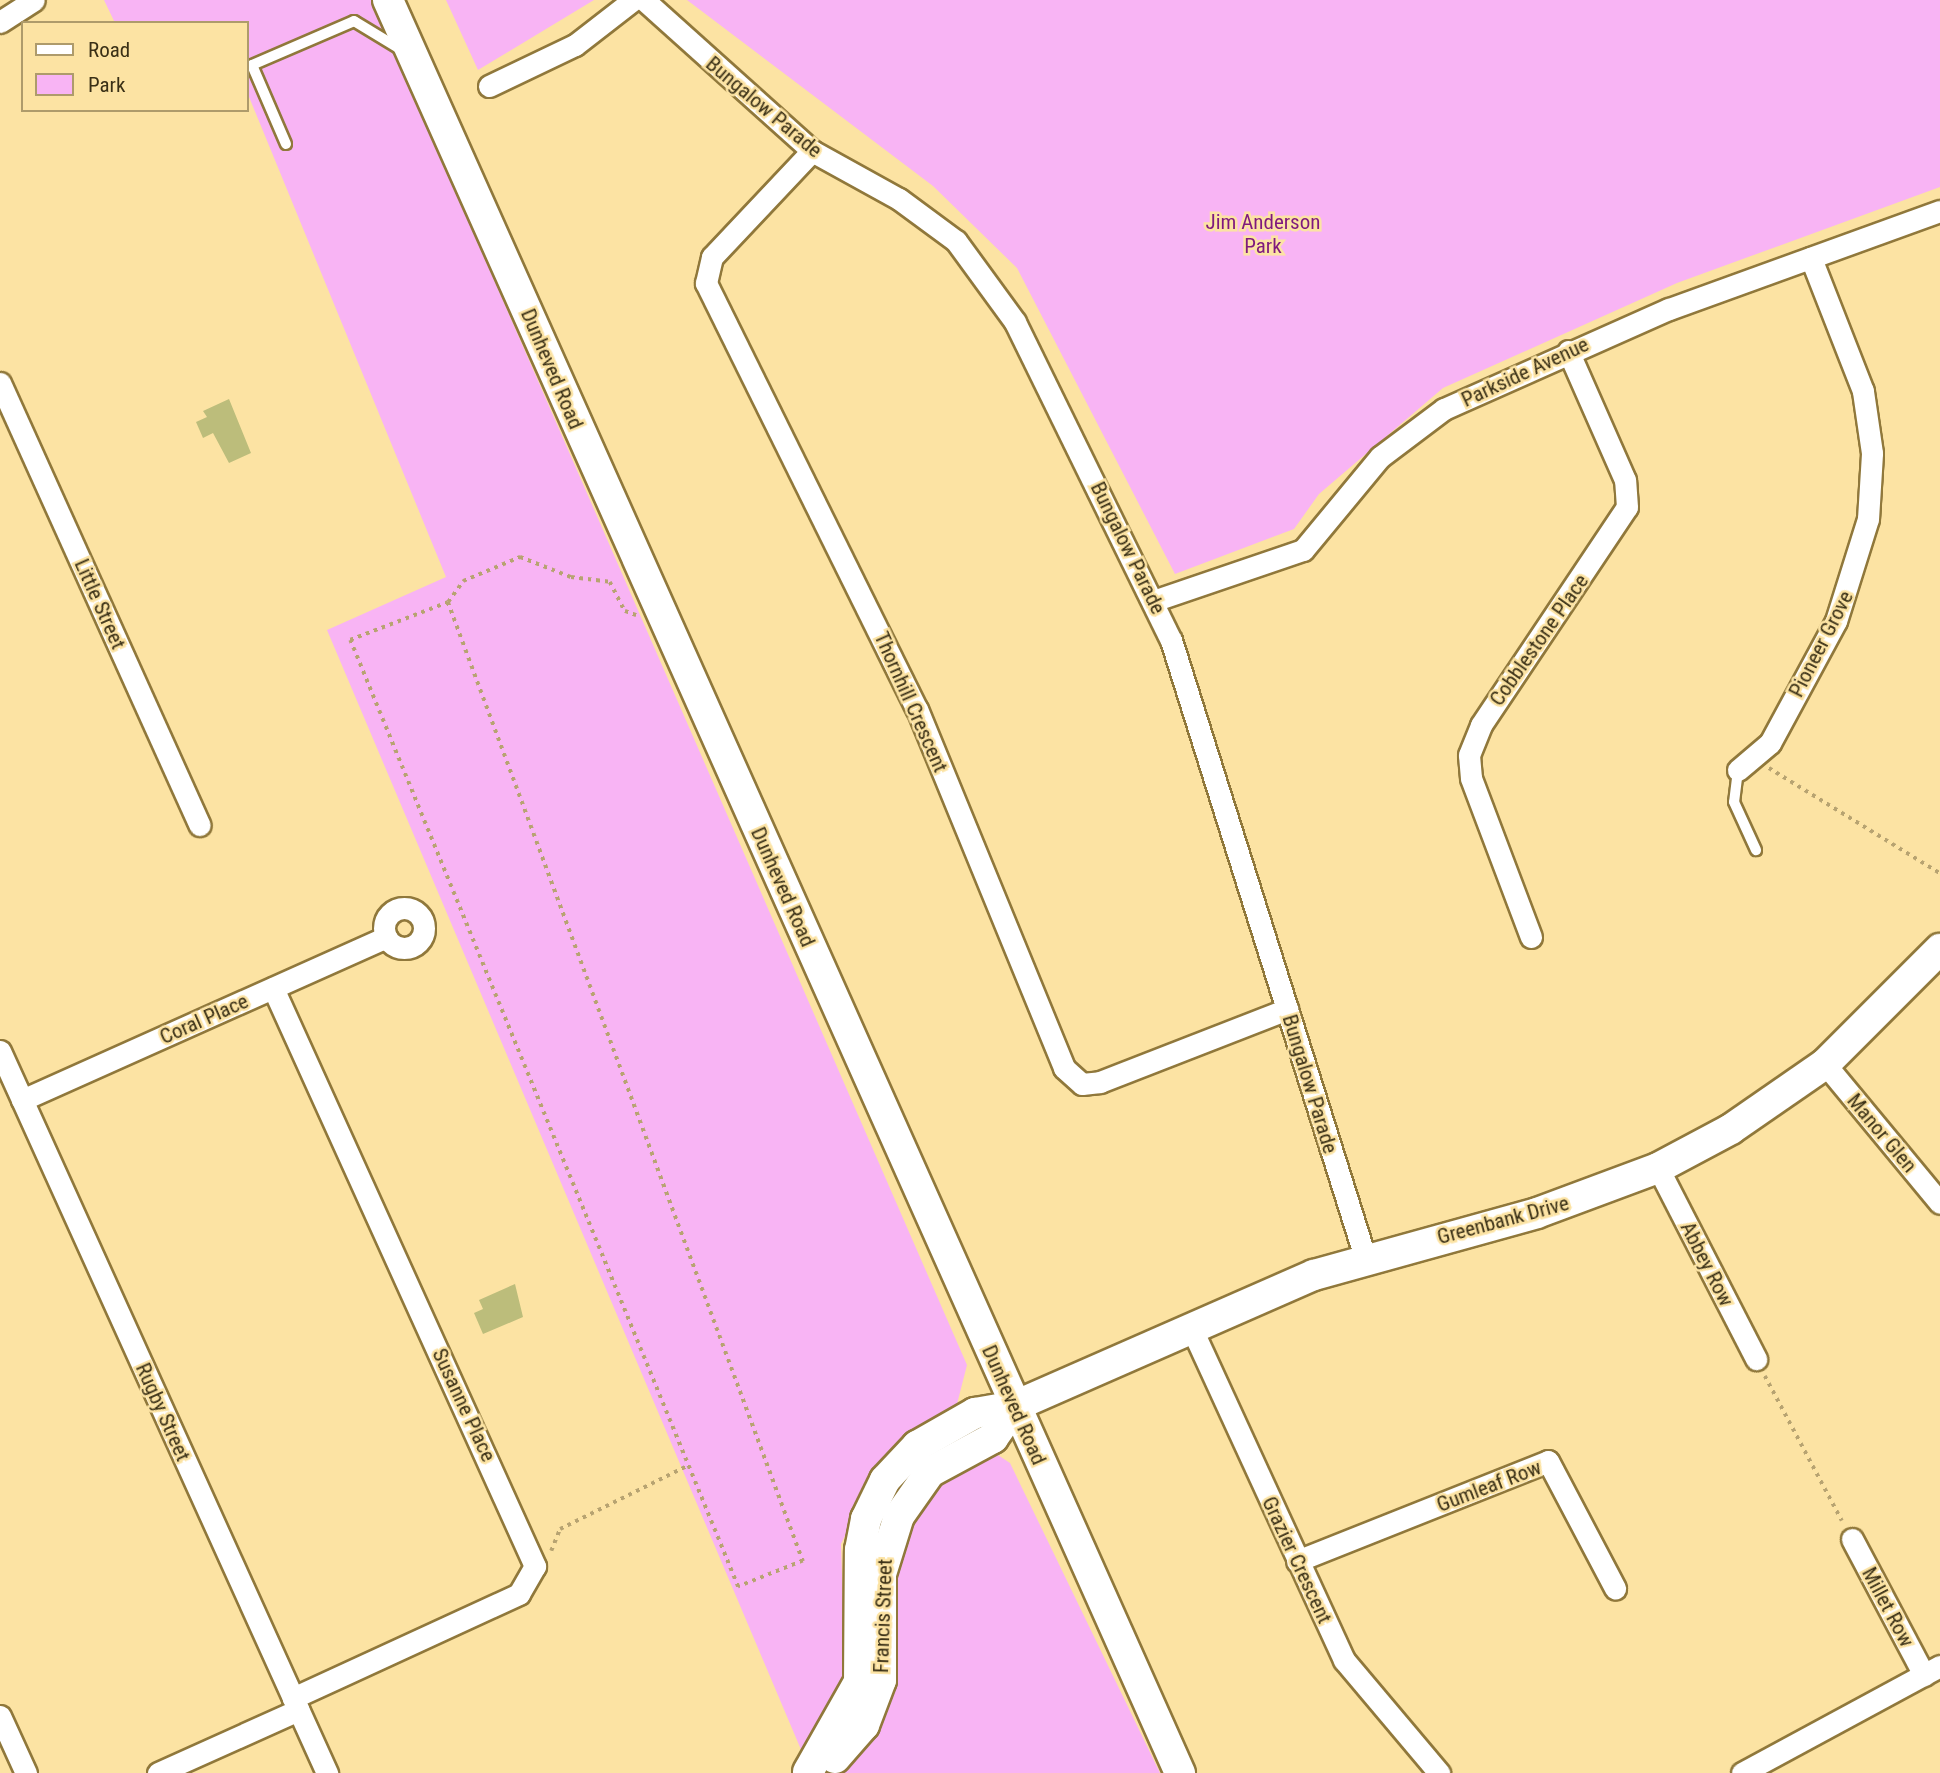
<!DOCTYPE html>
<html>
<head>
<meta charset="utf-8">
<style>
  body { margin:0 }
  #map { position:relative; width:1940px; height:1773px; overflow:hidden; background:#fce3a3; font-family:"Roboto Condensed",sans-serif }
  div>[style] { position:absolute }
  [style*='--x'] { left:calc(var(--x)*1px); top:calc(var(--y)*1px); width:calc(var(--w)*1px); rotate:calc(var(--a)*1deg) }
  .green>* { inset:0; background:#f8b4f4 }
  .building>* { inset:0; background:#bcbd7b }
  .path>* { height:3.5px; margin-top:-1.75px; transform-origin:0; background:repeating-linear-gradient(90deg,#b7a371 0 3.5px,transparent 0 8.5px) }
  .roads { filter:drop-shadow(2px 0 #90783b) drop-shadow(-2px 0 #90783b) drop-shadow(0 2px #90783b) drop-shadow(0 -2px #90783b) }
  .lane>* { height:10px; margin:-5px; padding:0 5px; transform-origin:5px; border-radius:5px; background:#fff }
  .street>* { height:21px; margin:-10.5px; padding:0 10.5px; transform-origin:10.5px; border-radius:10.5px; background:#fff }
  .street>.ring { margin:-10.5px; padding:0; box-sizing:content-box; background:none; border:21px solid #fff; border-radius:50% }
  .secondary>* { height:30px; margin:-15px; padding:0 15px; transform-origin:15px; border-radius:15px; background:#fff }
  span { translate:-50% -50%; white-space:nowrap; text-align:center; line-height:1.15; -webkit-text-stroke:5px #fce3a3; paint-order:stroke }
  .street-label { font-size:21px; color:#3a3016 }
  .park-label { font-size:21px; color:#7f197e }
  .legend { position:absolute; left:21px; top:21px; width:228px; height:91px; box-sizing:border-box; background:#fce3a3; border:2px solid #ae9b6b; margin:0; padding:9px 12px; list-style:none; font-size:21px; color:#3a3016 }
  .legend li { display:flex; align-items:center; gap:14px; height:35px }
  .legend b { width:35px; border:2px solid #ae9b6b }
</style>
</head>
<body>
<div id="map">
  <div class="green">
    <i style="clip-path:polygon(104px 0,372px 0,967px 1365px,957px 1404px,875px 1473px,841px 1544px,846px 1700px,802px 1752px,327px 630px,446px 577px,247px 92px,247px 23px,115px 23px)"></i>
    <i style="clip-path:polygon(446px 0,594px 0,478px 70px)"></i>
    <i style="clip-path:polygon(687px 0,1940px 0,1940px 187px,1677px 283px,1443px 388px,1319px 494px,1294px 529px,1175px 574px,1017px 268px,933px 186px)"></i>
    <i style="clip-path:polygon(992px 1451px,1010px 1463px,1160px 1773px,835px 1773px,865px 1743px,891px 1576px,922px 1495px)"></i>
  </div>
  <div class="building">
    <i style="clip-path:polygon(229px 399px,251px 453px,229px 463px,213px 433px,203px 438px,196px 422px,207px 417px,203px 411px)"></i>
    <i style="clip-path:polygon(515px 1284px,523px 1317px,483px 1334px,474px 1313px,483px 1309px,479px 1300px)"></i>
  </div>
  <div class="path">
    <i style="--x:448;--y:602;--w:1023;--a:69.69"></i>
    <i style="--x:803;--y:1561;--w:70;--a:158.2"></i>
    <i style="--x:738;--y:1587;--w:1023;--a:-112.28"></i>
    <i style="--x:350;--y:640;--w:105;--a:-21.2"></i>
    <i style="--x:448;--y:602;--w:26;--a:-54"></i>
    <i style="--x:463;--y:581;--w:62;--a:-22.8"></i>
    <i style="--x:520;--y:557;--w:55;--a:21.4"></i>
    <i style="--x:571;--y:577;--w:39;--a:7"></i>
    <i style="--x:610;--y:582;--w:33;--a:63"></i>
    <i style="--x:625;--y:611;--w:12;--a:20"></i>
    <i style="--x:1769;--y:768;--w:201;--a:31.6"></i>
    <i style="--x:1765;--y:1376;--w:164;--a:62"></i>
    <i style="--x:551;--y:1551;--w:24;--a:-68"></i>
    <i style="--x:560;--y:1529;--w:140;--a:-26.4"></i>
  </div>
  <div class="roads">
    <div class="lane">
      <i style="--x:286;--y:144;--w:86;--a:-113.3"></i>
      <i style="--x:252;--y:65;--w:111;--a:-23.3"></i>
      <i style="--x:354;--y:21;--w:54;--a:31.3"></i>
      <i style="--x:1738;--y:770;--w:32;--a:97"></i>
      <i style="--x:1734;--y:802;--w:53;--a:65.4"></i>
    </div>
    <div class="street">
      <i style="--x:644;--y:0;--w:226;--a:41.9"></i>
      <i style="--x:812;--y:151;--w:99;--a:28.9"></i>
      <i style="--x:899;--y:199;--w:71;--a:36.4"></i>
      <i style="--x:956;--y:241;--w:100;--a:53.9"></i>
      <i style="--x:1015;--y:322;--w:354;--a:63.9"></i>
      <i style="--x:1171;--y:640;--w:647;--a:72.55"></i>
      <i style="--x:0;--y:22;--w:40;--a:-32.9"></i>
      <i style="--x:489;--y:86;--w:95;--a:-25.5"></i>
      <i style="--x:575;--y:45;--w:73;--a:-37.8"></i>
      <i style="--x:812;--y:151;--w:146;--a:133.3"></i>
      <i style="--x:712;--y:257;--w:27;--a:103"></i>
      <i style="--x:706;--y:283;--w:475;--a:63.7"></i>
      <i style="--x:917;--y:709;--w:388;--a:67.7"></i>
      <i style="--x:1064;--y:1068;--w:24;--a:42"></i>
      <i style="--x:1082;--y:1084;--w:18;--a:-6"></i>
      <i style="--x:1100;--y:1082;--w:201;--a:-21.3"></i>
      <i style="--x:0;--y:383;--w:485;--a:65.7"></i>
      <i style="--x:1156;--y:600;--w:155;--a:-18.8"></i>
      <i style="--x:1303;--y:550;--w:121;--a:-50.4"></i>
      <i style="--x:1380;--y:457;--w:80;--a:-36.9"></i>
      <i style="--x:1444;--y:409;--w:246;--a:-24"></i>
      <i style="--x:1669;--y:309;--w:288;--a:-19.9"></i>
      <i style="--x:1738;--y:770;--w:42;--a:-40.2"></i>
      <i style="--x:1770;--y:743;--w:139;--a:-61.6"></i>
      <i style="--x:1836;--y:621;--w:107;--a:-72.6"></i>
      <i style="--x:1868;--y:519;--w:66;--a:-86.5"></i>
      <i style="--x:1872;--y:453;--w:63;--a:-98.3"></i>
      <i style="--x:1863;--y:391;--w:143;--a:-111.4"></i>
      <i class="ring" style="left:384px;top:908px;width:19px;height:19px"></i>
      <i style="--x:1531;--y:937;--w:170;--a:-110.7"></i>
      <i style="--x:1471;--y:778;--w:23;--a:-95"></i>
      <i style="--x:1469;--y:755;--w:32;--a:-68"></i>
      <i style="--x:1481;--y:725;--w:262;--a:-56.2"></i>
      <i style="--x:1627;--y:507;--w:27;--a:-94"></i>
      <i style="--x:1625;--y:480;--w:141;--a:-113.8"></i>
      <i style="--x:273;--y:988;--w:635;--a:65.62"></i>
      <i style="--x:535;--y:1566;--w:32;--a:120"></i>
      <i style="--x:519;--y:1594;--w:249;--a:155.3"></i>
      <i style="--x:0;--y:1051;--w:793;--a:65.63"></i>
      <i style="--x:1825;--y:1064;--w:180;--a:50.4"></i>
      <i style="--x:22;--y:1100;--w:399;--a:-24.1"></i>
      <i style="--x:1658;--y:1168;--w:215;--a:62.8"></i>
      <i style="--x:1190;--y:1325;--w:369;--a:65.3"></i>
      <i style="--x:1344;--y:1660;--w:148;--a:49.9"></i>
      <i style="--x:1852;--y:1539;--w:154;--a:62.1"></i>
      <i style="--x:1297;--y:1561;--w:270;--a:-21.7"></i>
      <i style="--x:1548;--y:1461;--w:144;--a:62.2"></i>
      <i style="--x:0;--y:1716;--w:63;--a:65.5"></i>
      <i style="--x:158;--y:1773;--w:154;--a:-24.2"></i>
      <i style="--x:1742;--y:1773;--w:225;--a:-28.4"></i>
    </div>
    <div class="secondary">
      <i style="--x:388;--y:0;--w:1942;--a:65.93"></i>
      <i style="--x:835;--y:1758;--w:44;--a:-48.7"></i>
      <i style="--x:864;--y:1725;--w:48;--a:-69.3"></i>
      <i style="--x:881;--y:1680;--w:106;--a:-90"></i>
      <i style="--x:881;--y:1574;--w:61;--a:-72.8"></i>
      <i style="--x:899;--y:1516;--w:54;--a:-54.8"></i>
      <i style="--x:930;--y:1472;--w:72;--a:-28.4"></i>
      <i style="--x:993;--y:1438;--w:39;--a:-55"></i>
      <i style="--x:808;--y:1772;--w:103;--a:-60.5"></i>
      <i style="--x:859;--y:1682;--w:132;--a:-89.6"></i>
      <i style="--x:860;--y:1550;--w:32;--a:-79"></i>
      <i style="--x:866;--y:1519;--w:43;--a:-64"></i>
      <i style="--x:885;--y:1480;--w:47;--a:-46.7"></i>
      <i style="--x:917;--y:1446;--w:67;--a:-29.6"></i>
      <i style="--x:975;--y:1413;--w:41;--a:-9.9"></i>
      <i style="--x:1015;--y:1406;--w:326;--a:-23.7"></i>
      <i style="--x:1314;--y:1275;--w:231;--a:-15.5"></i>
      <i style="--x:1537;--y:1213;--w:129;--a:-20.4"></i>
      <i style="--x:1658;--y:1168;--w:83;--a:-28.1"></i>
      <i style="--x:1731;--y:1129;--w:114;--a:-34.7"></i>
      <i style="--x:1825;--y:1064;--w:163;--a:-45"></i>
    </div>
  </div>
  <div class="street-label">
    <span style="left:764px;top:107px;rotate:40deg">Bungalow Parade</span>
    <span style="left:552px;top:369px;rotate:67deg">Dunheved Road</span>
    <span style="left:1525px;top:372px;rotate:-25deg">Parkside Avenue</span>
    <span style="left:1128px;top:548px;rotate:64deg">Bungalow Parade</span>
    <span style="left:100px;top:604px;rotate:66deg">Little Street</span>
    <span style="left:1539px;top:640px;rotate:-55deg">Cobblestone Place</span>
    <span style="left:1821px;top:644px;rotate:-63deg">Pioneer Grove</span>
    <span style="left:911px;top:702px;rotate:66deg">Thornhill Crescent</span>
    <span style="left:783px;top:887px;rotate:66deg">Dunheved Road</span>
    <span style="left:204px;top:1019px;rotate:-24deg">Coral Place</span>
    <span style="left:1310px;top:1084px;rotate:73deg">Bungalow Parade</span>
    <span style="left:1882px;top:1133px;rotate:50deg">Manor Glen</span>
    <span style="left:1503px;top:1220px;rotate:-15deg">Greenbank Drive</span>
    <span style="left:1707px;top:1264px;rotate:63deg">Abbey Row</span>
    <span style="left:464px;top:1405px;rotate:65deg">Susanne Place</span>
    <span style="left:1014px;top:1405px;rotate:66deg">Dunheved Road</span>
    <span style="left:163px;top:1412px;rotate:66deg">Rugby Street</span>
    <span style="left:1489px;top:1486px;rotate:-21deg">Gumleaf Row</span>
    <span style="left:1297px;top:1560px;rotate:65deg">Grazier Crescent</span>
    <span style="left:1888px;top:1607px;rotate:62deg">Millet Row</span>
    <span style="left:883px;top:1616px;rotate:-88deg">Francis Street</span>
  </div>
  <div class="park-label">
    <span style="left:1263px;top:234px">Jim Anderson<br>Park</span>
  </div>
  <ul class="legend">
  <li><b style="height:9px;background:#fff"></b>Road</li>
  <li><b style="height:19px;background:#f8b4f4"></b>Park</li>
  </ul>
</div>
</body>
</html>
